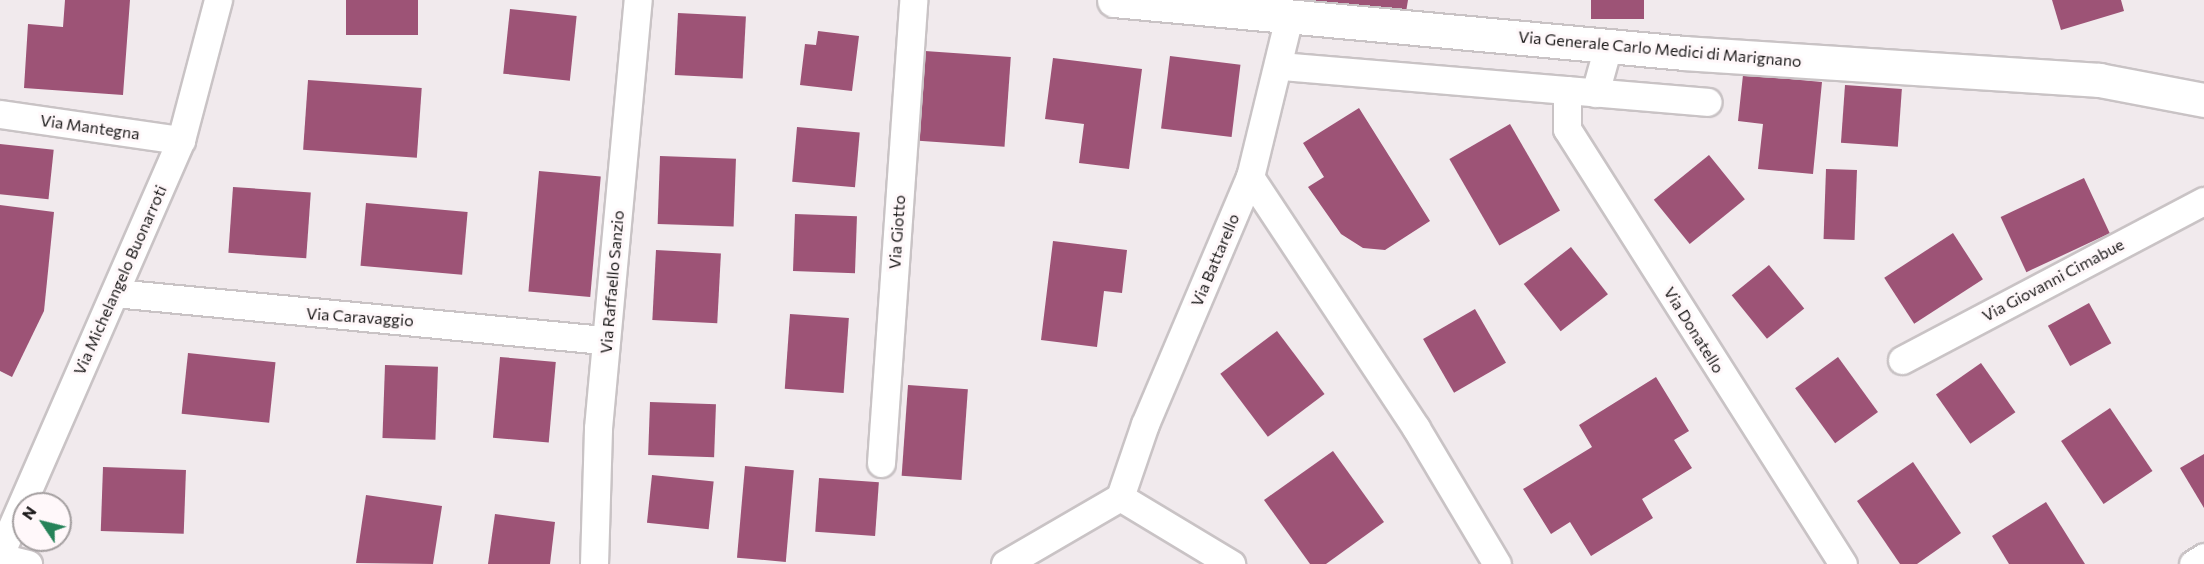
<!DOCTYPE html>
<html>
<head>
<meta charset="utf-8">
<style>
  body { margin:0 }
  #map { position:relative; width:2204px; height:564px; overflow:hidden; background:#f1eaed; font-family:Commissioner,sans-serif }
  div>[style] { position:absolute }
  [style*='--x'] { left:calc(var(--x)*1px); top:calc(var(--y)*1px); width:calc(var(--w)*1px); rotate:calc(var(--a)*1deg) }
  .building>* { inset:0; background:#9d5376; transform-origin:0 0 }
  .roads { filter:drop-shadow(2px 0 #c9c3c5) drop-shadow(-2px 0 #c9c3c5) drop-shadow(0 2px #c9c3c5) drop-shadow(0 -2px #c9c3c5) }
  .street>* { height:27px; margin:-13.5px; padding:0 13.5px; transform-origin:13.5px; border-radius:13.5px; background:#fff }
  .secondary>* { height:33px; margin:-16.5px; padding:0 16.5px; transform-origin:16.5px; border-radius:16.5px; background:#fff }
  span { translate:-50% -50%; white-space:nowrap; text-align:center; line-height:1.15; -webkit-text-stroke:6px #fff8fa; paint-order:stroke }
  .street-label { font-size:16px; color:#1b1919 }
  .north { position:absolute; left:12px; top:492px; width:60px; height:60px; box-sizing:border-box; background:#fff8fa; border:2px solid #a49fa0; border-radius:50%; rotate:305deg; font-size:16px; font-weight:700; line-height:24px; text-align:center; color:#1b1919 }
  .north::after { content:''; display:block; margin:auto; width:21px; height:27px; background:#268359; clip-path:polygon(50% 0,100% 100%,50% 72%,0 100%) }
</style>
</head>
<body>
<div id="map">
  <div class="building">
    <i style="clip-path:polygon(65px 0,130px 0,123px 95px,24px 88px,28px 24px,63px 27px)"></i>
    <i style="left:346px;top:0;width:72px;height:35px"></i>
    <i style="clip-path:polygon(1305px 0,1408px 0,1406px 12px)"></i>
    <i style="left:1591px;top:0;width:53px;height:19px"></i>
    <i style="clip-path:polygon(2052px 0,2121px 0,2124px 11px,2061px 30px)"></i>
    <i style="left:510px;top:9px;width:67px;height:65px;rotate:6deg"></i>
    <i style="left:678px;top:13px;width:68px;height:62px;rotate:3deg"></i>
    <i style="clip-path:polygon(818px 31px,859px 36px,852px 91px,800px 85px,805px 44px,816px 45px)"></i>
    <i style="left:925px;top:51px;width:86px;height:90px;rotate:4deg"></i>
    <i style="left:1170px;top:56px;width:71px;height:73px;rotate:7deg"></i>
    <i style="clip-path:polygon(1053px 58px,1142px 69px,1129px 169px,1079px 163px,1084px 124px,1045px 119px)"></i>
    <i style="clip-path:polygon(1743px 75px,1822px 82px,1813px 174px,1758px 169px,1763px 124px,1738px 121px)"></i>
    <i style="left:308px;top:80px;width:114px;height:70px;rotate:4deg"></i>
    <i style="left:1845px;top:85px;width:57px;height:58px;rotate:4deg"></i>
    <i style="clip-path:polygon(1359px 108px,1430px 221px,1385px 250px,1363px 248px,1341px 234px,1308px 187px,1324px 177px,1303px 143px)"></i>
    <i style="left:1510px;top:124px;width:100px;height:70px;rotate:60deg"></i>
    <i style="left:797px;top:127px;width:63px;height:55px;rotate:5deg"></i>
    <i style="left:0;top:144px;width:54px;height:50px;rotate:6deg"></i>
    <i style="left:1709px;top:155px;width:57px;height:71px;rotate:51deg"></i>
    <i style="left:660px;top:156px;width:76px;height:68px;rotate:2deg"></i>
    <i style="left:1826px;top:169px;width:31px;height:70px;rotate:2deg"></i>
    <i style="left:539px;top:171px;width:62px;height:121px;rotate:5deg"></i>
    <i style="left:2084px;top:178px;width:61px;height:92px;rotate:65deg"></i>
    <i style="left:233px;top:187px;width:78px;height:66px;rotate:4deg"></i>
    <i style="left:366px;top:203px;width:102px;height:63px;rotate:5deg"></i>
    <i style="clip-path:polygon(0 205px,54px 212px,44px 311px,12px 377px,0 371px)"></i>
    <i style="left:795px;top:214px;width:62px;height:57px;rotate:2deg"></i>
    <i style="left:1953px;top:233px;width:55px;height:82px;rotate:57deg"></i>
    <i style="clip-path:polygon(1053px 241px,1127px 250px,1122px 293px,1104px 291px,1097px 347px,1041px 340px)"></i>
    <i style="left:1571px;top:247px;width:60px;height:60px;rotate:52deg"></i>
    <i style="left:656px;top:250px;width:65px;height:70px;rotate:3deg"></i>
    <i style="left:1769px;top:265px;width:56px;height:48px;rotate:51deg"></i>
    <i style="left:2089px;top:303px;width:46px;height:47px;rotate:61deg"></i>
    <i style="left:1475px;top:309px;width:62px;height:60px;rotate:60deg"></i>
    <i style="left:790px;top:314px;width:59px;height:75px;rotate:4deg"></i>
    <i style="left:1277px;top:331px;width:79px;height:71px;rotate:53deg"></i>
    <i style="left:188px;top:353px;width:88px;height:61px;rotate:6deg"></i>
    <i style="left:500px;top:357px;width:56px;height:81px;rotate:5deg"></i>
    <i style="left:1838px;top:357px;width:68px;height:53px;rotate:54deg"></i>
    <i style="left:1981px;top:363px;width:60px;height:55px;rotate:55deg"></i>
    <i style="left:385px;top:365px;width:53px;height:73px;rotate:2deg"></i>
    <i style="clip-path:polygon(1656px 377px,1689px 431px,1674px 440px,1692px 468px,1642px 499px,1653px 518px,1591px 556px,1570px 522px,1551px 534px,1523px 489px,1592px 447px,1579px 425px)"></i>
    <i style="left:908px;top:385px;width:60px;height:91px;rotate:4deg"></i>
    <i style="left:650px;top:402px;width:66px;height:53px;rotate:2deg"></i>
    <i style="left:2110px;top:408px;width:76px;height:59px;rotate:56deg"></i>
    <i style="clip-path:polygon(1333px 451px,1384px 522px,1326px 564px,1310px 564px,1264px 500px)"></i>
    <i style="clip-path:polygon(2204px 454px,2204px 508px,2180px 468px)"></i>
    <i style="clip-path:polygon(1913px 462px,1961px 533px,1917px 564px,1900px 564px,1857px 501px)"></i>
    <i style="left:745px;top:466px;width:49px;height:92px;rotate:5deg"></i>
    <i style="left:103px;top:467px;width:83px;height:64px;rotate:2deg"></i>
    <i style="left:652px;top:475px;width:62px;height:48px;rotate:6deg"></i>
    <i style="left:819px;top:478px;width:60px;height:54px;rotate:4deg"></i>
    <i style="clip-path:polygon(366px 495px,442px 506px,433px 564px,356px 563px)"></i>
    <i style="clip-path:polygon(2046px 502px,2085px 564px,2009px 564px,1992px 536px)"></i>
    <i style="clip-path:polygon(495px 514px,555px 522px,550px 564px,488px 564px)"></i>
  </div>
  <div class="roads">
    <div class="street">
      <i style="--x:1281;--y:66;--w:428;--a:4.8"></i>
      <i style="--x:1567;--y:90;--w:39;--a:90"></i>
      <i style="--x:1567;--y:129;--w:515;--a:57.61"></i>
      <i style="--x:1595;--y:93;--w:49;--a:-74.5"></i>
      <i style="--x:0;--y:114;--w:183;--a:8.2"></i>
      <i style="--x:1250;--y:177;--w:301;--a:56.5"></i>
      <i style="--x:1416;--y:428;--w:158;--a:59.2"></i>
      <i style="--x:115;--y:293;--w:493;--a:5.5"></i>
      <i style="--x:1902;--y:360;--w:341;--a:-27.8"></i>
      <i style="--x:881;--y:463;--w:464;--a:-86"></i>
      <i style="--x:1120;--y:497;--w:130;--a:31.1"></i>
      <i style="--x:0;--y:554;--w:452;--a:-66.4"></i>
      <i style="--x:181;--y:140;--w:145;--a:-75.2"></i>
      <i style="--x:0;--y:557;--w:29;--a:14"></i>
      <i style="--x:594;--y:564;--w:136;--a:-88.3"></i>
      <i style="--x:598;--y:428;--w:430;--a:-84.7"></i>
      <i style="--x:1005;--y:564;--w:133;--a:-30.2"></i>
      <i style="--x:1120;--y:497;--w:77;--a:-71.1"></i>
      <i style="--x:1145;--y:424;--w:268;--a:-67"></i>
      <i style="--x:1250;--y:177;--w:165;--a:-76.3"></i>
      <i style="--x:2193;--y:564;--w:13;--a:-32"></i>
    </div>
    <div class="secondary">
      <i style="--x:1114;--y:0;--w:572;--a:5.31"></i>
      <i style="--x:1684;--y:53;--w:416;--a:3.7"></i>
      <i style="--x:2099;--y:80;--w:107;--a:10.8"></i>
    </div>
  </div>
  <div class="street-label">
    <span style="left:1660px;top:49px;rotate:5deg">Via Generale Carlo Medici di Marignano</span>
    <span style="left:90px;top:127px;rotate:8deg">Via Mantegna</span>
    <span style="left:897px;top:232px;rotate:-86deg">Via Giotto</span>
    <span style="left:1215px;top:260px;rotate:-67deg">Via Battarello</span>
    <span style="left:120px;top:280px;rotate:-66deg">Via Michelangelo Buonarroti</span>
    <span style="left:2053px;top:280px;rotate:-28deg">Via Giovanni Cimabue</span>
    <span style="left:612px;top:282px;rotate:-85deg">Via Raffaello Sanzio</span>
    <span style="left:360px;top:317px;rotate:4deg">Via Caravaggio</span>
    <span style="left:1694px;top:330px;rotate:58deg">Via Donatello</span>
  </div>
  <div class="north">N</div>
</div>
</body>
</html>
